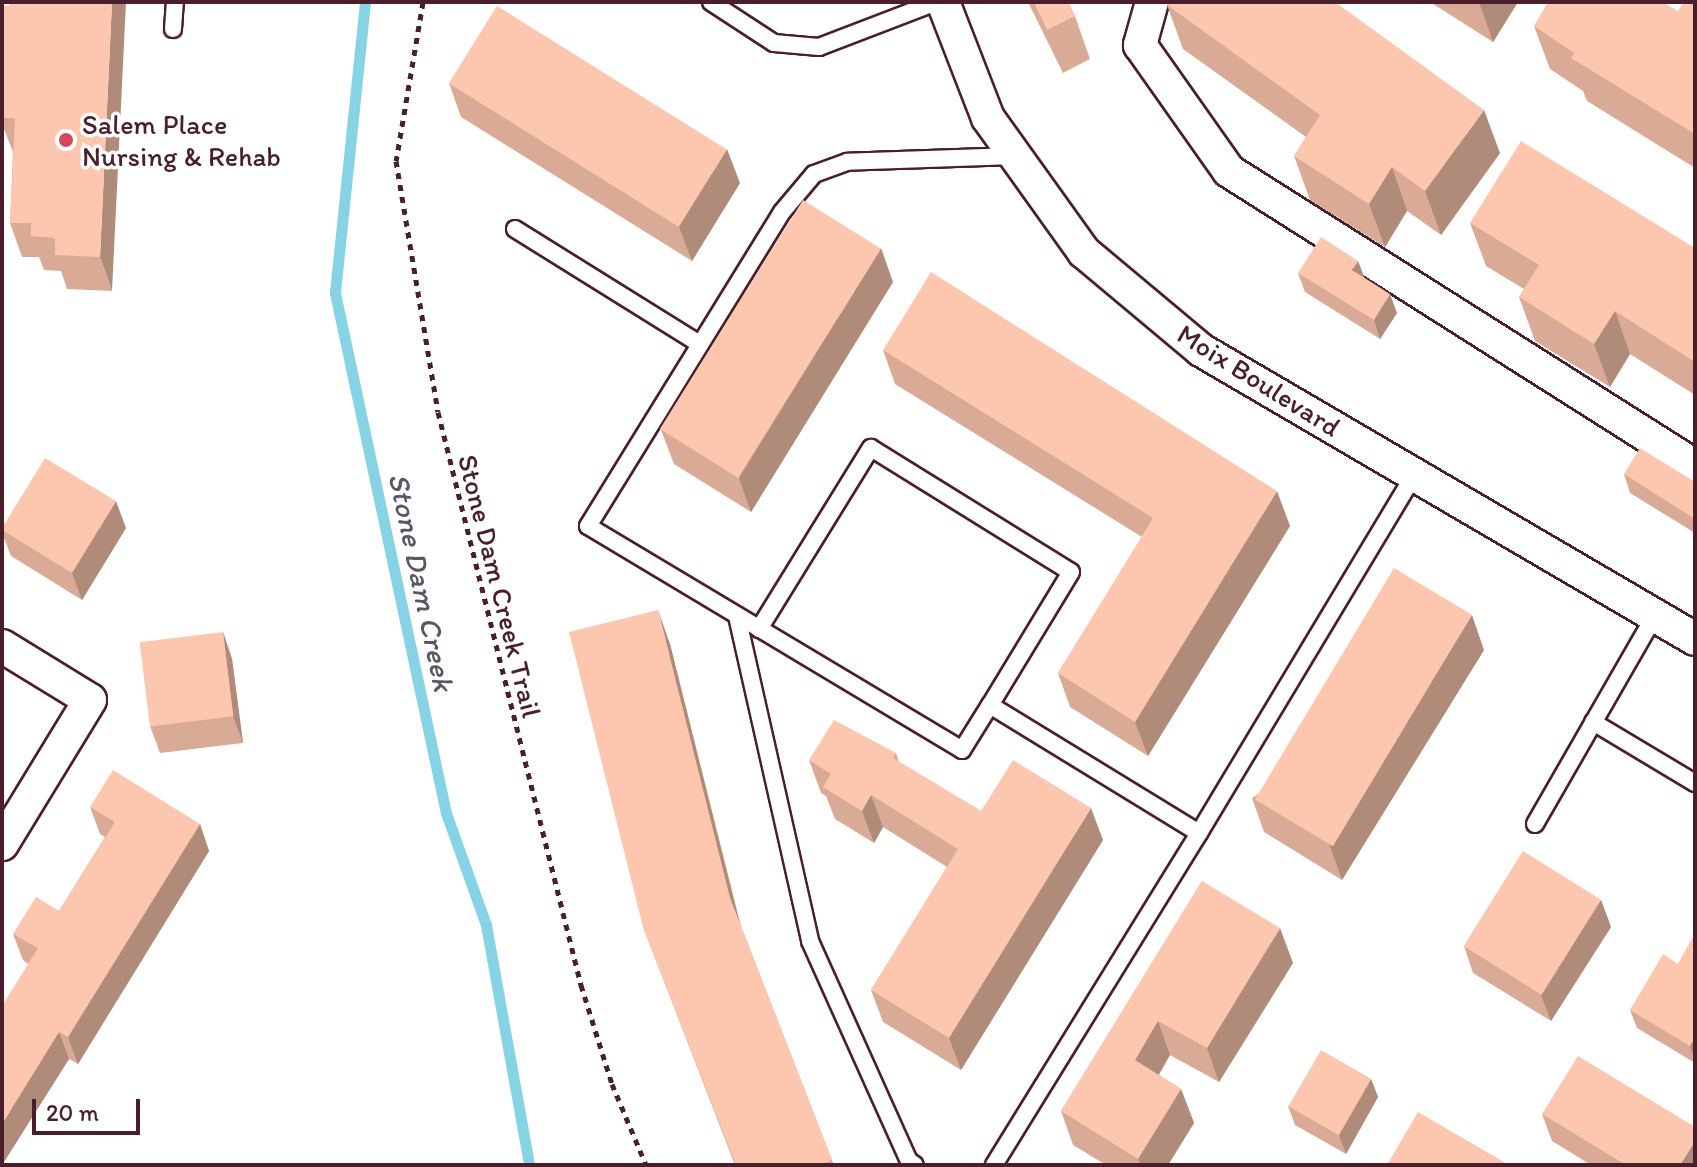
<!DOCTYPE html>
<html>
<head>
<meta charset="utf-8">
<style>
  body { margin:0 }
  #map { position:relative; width:1697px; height:1167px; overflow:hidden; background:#fff; font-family:Itim,sans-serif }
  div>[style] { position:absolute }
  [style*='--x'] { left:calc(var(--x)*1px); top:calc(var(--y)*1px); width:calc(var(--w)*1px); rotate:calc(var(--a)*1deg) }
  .stream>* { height:11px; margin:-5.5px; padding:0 5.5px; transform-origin:5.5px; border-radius:5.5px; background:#86d3e6 }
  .path>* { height:5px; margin-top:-2.5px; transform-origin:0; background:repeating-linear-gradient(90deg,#4a1f2b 0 6px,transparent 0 12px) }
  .roads { filter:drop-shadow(2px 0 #4a1f2b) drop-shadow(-2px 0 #4a1f2b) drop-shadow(0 2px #4a1f2b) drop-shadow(0 -2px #4a1f2b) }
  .lane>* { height:16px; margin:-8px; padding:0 8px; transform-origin:8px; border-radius:8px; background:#fff }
  .street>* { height:32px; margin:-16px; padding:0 16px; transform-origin:16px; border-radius:16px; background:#fff }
  .wall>* { inset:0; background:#d9ab96 }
  .shaded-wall>* { inset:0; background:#b08b7a }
  .building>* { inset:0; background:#fcc7ae; transform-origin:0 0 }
  .dots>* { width:22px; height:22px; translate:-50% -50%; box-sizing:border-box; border:4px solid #fff; border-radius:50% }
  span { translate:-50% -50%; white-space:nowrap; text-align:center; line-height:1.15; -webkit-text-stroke:7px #fff; paint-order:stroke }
  .poi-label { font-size:28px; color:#4a1f2b }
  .left { translate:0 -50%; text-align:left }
  .street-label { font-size:28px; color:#4a1f2b }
  .water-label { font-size:30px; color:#5c5563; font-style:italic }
  .frame { position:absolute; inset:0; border:4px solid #4a1f2b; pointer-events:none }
  .scale { position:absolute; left:32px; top:1099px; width:108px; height:36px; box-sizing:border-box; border:4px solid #4a1f2b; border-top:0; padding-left:10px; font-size:24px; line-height:28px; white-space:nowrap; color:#4a1f2b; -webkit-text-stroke:6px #fff; paint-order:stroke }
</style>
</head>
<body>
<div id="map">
  <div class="stream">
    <i style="--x:365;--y:2;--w:293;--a:95.9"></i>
    <i style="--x:335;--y:293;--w:532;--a:77.95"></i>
    <i style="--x:446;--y:813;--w:119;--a:70.3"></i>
    <i style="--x:486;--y:925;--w:244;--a:79.8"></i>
  </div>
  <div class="path">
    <i style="--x:423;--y:2;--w:161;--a:99.6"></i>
    <i style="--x:396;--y:161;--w:254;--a:80.5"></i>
    <i style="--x:438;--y:412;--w:591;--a:75.99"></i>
    <i style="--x:581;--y:985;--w:104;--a:72.6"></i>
    <i style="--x:612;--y:1084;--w:88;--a:67.2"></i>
  </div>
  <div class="roads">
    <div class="lane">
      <i style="--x:711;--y:2;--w:75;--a:33.1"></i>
      <i style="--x:774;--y:43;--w:45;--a:5.1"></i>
      <i style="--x:819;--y:47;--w:125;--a:-21"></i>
      <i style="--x:173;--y:29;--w:27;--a:-86"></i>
      <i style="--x:1015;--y:156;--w:168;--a:178"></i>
      <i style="--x:847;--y:162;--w:35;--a:160"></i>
      <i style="--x:814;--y:174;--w:50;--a:130.1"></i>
      <i style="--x:782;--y:212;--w:369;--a:121.7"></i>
      <i style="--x:588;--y:526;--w:436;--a:30.9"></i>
      <i style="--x:962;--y:750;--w:53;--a:-58.1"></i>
      <i style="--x:990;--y:705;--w:245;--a:31.5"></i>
      <i style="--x:1199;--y:833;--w:418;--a:-59"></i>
      <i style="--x:515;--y:229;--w:218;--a:31.9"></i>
      <i style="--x:737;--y:616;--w:333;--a:77.3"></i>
      <i style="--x:810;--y:941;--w:241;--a:65.8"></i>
      <i style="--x:909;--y:1161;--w:7;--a:34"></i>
      <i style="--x:759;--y:629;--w:213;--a:-58.3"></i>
      <i style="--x:871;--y:448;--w:235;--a:31.8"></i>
      <i style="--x:1071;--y:572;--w:156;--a:121.3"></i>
      <i style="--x:1593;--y:722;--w:119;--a:30.9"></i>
      <i style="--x:1535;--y:824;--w:241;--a:-60.1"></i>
      <i style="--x:994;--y:1165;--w:390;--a:-58.3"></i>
    </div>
    <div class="street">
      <i style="--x:943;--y:2;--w:124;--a:68.8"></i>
      <i style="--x:988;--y:118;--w:165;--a:54.4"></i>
      <i style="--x:1084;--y:252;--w:153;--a:39.9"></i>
      <i style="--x:1201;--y:350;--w:572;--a:30.33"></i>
      <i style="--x:1152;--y:2;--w:45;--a:105.6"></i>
      <i style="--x:1140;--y:45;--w:154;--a:54.8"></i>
      <i style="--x:1229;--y:171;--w:552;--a:32.34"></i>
      <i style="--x:2;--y:646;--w:103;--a:31.5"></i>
      <i style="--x:90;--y:700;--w:169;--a:121.4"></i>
    </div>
  </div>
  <div class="wall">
    <i style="clip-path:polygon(9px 2px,112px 291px,67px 289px,61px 271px,44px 270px,39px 257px,22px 257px,10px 223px,13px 152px,4px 129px,2px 128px,2px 6px,9px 6px)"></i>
    <i style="clip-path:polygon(1028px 2px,1068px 2px,1075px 16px,1090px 59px,1063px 73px)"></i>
    <i style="clip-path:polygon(1430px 2px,1518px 2px,1493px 42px)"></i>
    <i style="clip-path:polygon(1695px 2px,1695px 168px,1587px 101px,1583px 91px,1550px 69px,1534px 26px,1678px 11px)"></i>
    <i style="clip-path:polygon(1167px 5px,1500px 153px,1441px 235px,1407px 211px,1385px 247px,1310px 200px,1294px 156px,1306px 137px,1183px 49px)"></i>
    <i style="clip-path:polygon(449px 83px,740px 183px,692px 261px,461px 117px)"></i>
    <i style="clip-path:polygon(1470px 223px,1695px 248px,1695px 395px,1630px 354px,1610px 387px,1535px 341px,1519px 297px,1524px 289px,1486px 266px)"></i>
    <i style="clip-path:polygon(1298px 273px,1364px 278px,1397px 313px,1380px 339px,1305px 292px)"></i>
    <i style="clip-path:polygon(893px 282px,751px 512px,674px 464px,661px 430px)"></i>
    <i style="clip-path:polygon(883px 350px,1290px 526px,1148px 756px,1070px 707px,1058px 673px,1142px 537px,895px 384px)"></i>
    <i style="clip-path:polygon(1624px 474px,1695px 482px,1695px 533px,1630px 493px)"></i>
    <i style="clip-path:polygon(2px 528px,126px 528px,82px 600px,11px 556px,2px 533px)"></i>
    <i style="clip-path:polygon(223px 632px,232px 659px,243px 743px,160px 753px,150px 726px)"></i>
    <i style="clip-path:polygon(670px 644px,741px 926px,834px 1165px,735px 1165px,643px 927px)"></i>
    <i style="clip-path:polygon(1484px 650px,1342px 880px,1264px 832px,1252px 798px)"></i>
    <i style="clip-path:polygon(896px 753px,899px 762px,981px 811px,1103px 840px,961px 1070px,883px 1022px,871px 990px,947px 867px,883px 827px,874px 843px,835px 819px,826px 796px,821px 793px,809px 760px)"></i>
    <i style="clip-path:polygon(90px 807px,200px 824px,209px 851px,78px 1064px,69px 1059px,2px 1165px,28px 964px,23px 960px,13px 934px,59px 911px,105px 837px,100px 834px)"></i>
    <i style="clip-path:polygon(1202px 881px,1293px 963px,1219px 1082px,1170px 1055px,1159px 1075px,1181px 1089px,1194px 1123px,1168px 1165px,1106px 1165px,1073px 1145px,1061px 1111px)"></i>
    <i style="clip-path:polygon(1601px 900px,1611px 927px,1551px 1021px,1473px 973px,1464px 946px)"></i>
    <i style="clip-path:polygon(1695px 934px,1695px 1063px,1637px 1028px,1630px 1010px,1678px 964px)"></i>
    <i style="clip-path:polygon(1371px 1079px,1378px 1097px,1346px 1154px,1295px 1125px,1288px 1106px)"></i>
    <i style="clip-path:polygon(1542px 1114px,1695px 1165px,1591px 1165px,1552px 1141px)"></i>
  </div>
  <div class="shaded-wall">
    <i style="clip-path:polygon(112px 2px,126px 2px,112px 291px,100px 257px)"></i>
    <i style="clip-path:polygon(1479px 2px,1518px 2px,1493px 42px)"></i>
    <i style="clip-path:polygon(1484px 110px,1500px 153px,1441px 235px,1425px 191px)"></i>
    <i style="clip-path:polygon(727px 149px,740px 183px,692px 261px,679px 227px)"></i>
    <i style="clip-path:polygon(1392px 167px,1407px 211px,1385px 247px,1369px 204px)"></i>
    <i style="clip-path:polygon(881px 248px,893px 282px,751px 512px,739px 478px)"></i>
    <i style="clip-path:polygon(1358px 261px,1365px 279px,1352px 270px)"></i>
    <i style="clip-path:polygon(1390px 294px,1397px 313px,1380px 339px,1374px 320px)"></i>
    <i style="clip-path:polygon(1615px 311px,1630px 354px,1610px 387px,1594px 344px)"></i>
    <i style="clip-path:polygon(1277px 491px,1290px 526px,1148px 756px,1135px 722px)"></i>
    <i style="clip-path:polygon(116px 501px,126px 528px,82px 600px,72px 573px)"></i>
    <i style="clip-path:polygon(658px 610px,670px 644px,742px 933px,730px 898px)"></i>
    <i style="clip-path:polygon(1472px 615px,1484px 650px,1342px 880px,1330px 846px)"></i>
    <i style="clip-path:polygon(223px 632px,232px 659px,243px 743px,233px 716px)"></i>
    <i style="clip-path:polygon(871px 795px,883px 827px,874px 843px,862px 811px)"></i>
    <i style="clip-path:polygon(1091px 808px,1103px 840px,961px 1070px,949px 1038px)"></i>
    <i style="clip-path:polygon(200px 824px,209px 851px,78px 1064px,68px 1037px)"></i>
    <i style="clip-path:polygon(1601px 900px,1611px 927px,1551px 1021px,1541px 995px)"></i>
    <i style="clip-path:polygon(1280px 928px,1293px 963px,1219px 1082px,1207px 1048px)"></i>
    <i style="clip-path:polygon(1158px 1021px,1170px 1055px,1147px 1094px,1135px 1060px)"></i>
    <i style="clip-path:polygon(59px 1032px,69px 1059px,2px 1165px,2px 1124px)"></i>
    <i style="clip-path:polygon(1695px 1037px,1695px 1061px,1690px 1046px)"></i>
    <i style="clip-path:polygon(1371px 1079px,1378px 1097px,1346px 1154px,1339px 1135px)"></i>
    <i style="clip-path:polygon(1181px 1089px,1194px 1123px,1168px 1165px,1141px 1165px,1138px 1159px)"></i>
    <i style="clip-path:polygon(1695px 1141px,1695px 1165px,1680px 1165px)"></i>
  </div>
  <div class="building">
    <i style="clip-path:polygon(9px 2px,112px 2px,100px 257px,55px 255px,55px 238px,31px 236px,31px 223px,10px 223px,15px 118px,2px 118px,2px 6px,9px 6px)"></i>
    <i style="clip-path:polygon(1034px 2px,1068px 2px,1075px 16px,1047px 30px)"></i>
    <i style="clip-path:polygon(1169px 2px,1335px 2px,1484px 110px,1425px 191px,1392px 167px,1369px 204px,1294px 156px,1320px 115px,1167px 5px)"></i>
    <i style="clip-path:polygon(1548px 2px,1662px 2px,1678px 11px,1684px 2px,1695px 2px,1695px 134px,1571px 58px,1574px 53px,1534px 26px)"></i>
    <i style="left:497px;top:6px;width:271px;height:91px;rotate:32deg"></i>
    <i style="clip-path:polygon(1521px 141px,1695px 248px,1695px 362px,1615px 311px,1594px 344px,1519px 297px,1539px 265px,1470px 223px)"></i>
    <i style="left:803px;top:200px;width:92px;height:270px;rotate:32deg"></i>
    <i style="clip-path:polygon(1321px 237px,1358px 261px,1352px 270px,1390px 294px,1374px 320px,1298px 273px)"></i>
    <i style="clip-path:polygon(931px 272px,1277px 491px,1135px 722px,1058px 673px,1153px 518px,883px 350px)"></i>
    <i style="clip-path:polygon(1640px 448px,1695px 482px,1695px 519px,1624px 474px)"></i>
    <i style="clip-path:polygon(45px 458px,116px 501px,72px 573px,2px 530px,2px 528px)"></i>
    <i style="left:1394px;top:568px;width:91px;height:270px;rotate:31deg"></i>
    <i style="clip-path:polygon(658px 610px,730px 898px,832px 1160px,820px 1165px,736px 1165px,643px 927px,569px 632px)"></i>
    <i style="left:223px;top:632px;width:85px;height:84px;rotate:83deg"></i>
    <i style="clip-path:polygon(834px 720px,896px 753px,893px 758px,981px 811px,1013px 760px,1091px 808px,949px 1038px,871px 990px,958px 849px,871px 795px,862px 811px,823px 787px,831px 774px,809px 760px)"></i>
    <i style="clip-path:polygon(113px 770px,200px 824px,68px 1037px,59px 1032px,2px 1124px,2px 1006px,38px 948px,13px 934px,36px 897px,59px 911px,115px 822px,90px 807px)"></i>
    <i style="left:1523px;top:851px;width:92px;height:112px;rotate:32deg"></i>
    <i style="clip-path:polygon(1202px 881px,1280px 928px,1207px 1048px,1158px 1021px,1135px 1060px,1181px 1089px,1138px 1159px,1061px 1111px)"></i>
    <i style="clip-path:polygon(1695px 934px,1695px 1037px,1690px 1046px,1630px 1010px,1663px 954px,1678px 964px)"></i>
    <i style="left:1321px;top:1050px;width:58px;height:65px;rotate:30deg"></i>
    <i style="clip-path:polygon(1578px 1056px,1695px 1127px,1695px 1141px,1680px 1165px,1626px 1165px,1542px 1114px)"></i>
    <i style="clip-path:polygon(1418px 1112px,1509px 1165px,1387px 1165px)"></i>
  </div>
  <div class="dots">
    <i style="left:66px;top:140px;background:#d1495b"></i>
  </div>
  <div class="poi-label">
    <span class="left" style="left:82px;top:140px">Salem Place<br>Nursing &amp; Rehab</span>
  </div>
  <div class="street-label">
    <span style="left:1259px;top:380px;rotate:32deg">Moix Boulevard</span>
    <span style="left:500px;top:586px;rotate:76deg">Stone Dam Creek Trail</span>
  </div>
  <div class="water-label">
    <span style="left:421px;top:582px;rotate:78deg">Stone Dam Creek</span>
  </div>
  <div class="frame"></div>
  <div class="scale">20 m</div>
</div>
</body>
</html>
